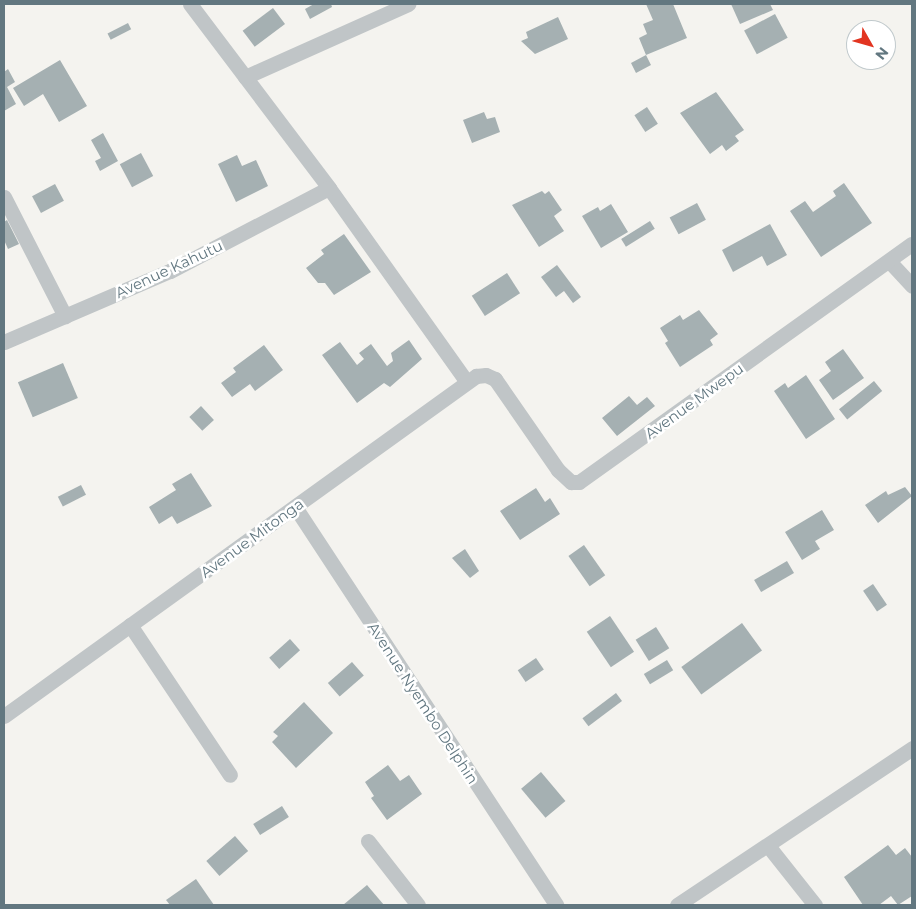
<!DOCTYPE html>
<html>
<head>
<meta charset="utf-8">
<style>
  body { margin:0 }
  #map { position:relative; width:916px; height:909px; overflow:hidden; background:#f4f3ef; font-family:Montserrat,sans-serif }
  div>[style] { position:absolute }
  [style*='--x'] { left:calc(var(--x)*1px); top:calc(var(--y)*1px); width:calc(var(--w)*1px); rotate:calc(var(--a)*1deg) }
  .building>* { inset:0; background:#a5b0b2; transform-origin:0 0 }
  .street>* { height:15px; margin:-7.5px; padding:0 7.5px; transform-origin:7.5px; border-radius:7.5px; background:#c0c5c7 }
  span { translate:-50% -50%; white-space:nowrap; text-align:center; line-height:1.15; -webkit-text-stroke:5px #fff; paint-order:stroke }
  .street-label { font-size:15px; color:#627780 }
  .frame { position:absolute; inset:0; border:5px solid #627780; pointer-events:none }
  .north { position:absolute; left:846px; top:20px; width:50px; height:50px; box-sizing:border-box; background:#fff; border:1px solid #c0c9cc; border-radius:50%; rotate:128deg; font-size:14px; font-weight:700; line-height:20px; text-align:center; color:#627780 }
  .north::after { content:''; display:block; margin:auto; width:18px; height:22px; background:#e23521; clip-path:polygon(50% 0,100% 100%,50% 72%,0 100%) }
</style>
</head>
<body>
<div id="map">
  <div class="building">
    <i style="clip-path:polygon(314px 4px,331px 4px,332px 7px,310px 19px,305px 9px)"></i>
    <i style="clip-path:polygon(646px 4px,673px 4px,687px 38px,646px 55px,651px 65px,636px 73px,631px 63px,646px 55px,639px 38px,647px 34px,643px 24px,653px 20px)"></i>
    <i style="clip-path:polygon(731px 4px,770px 4px,773px 10px,740px 24px)"></i>
    <i style="left:273px;top:8px;width:20px;height:38px;rotate:53deg"></i>
    <i style="left:775px;top:14px;width:27px;height:35px;rotate:62deg"></i>
    <i style="clip-path:polygon(558px 17px,568px 39px,535px 54px,521px 41px,528px 38px,526px 32px)"></i>
    <i style="left:128px;top:23px;width:7px;height:23px;rotate:63deg"></i>
    <i style="clip-path:polygon(60px 60px,87px 106px,59px 122px,43px 94px,24px 106px,13px 88px)"></i>
    <i style="clip-path:polygon(8px 69px,15px 82px,7px 87px,16px 104px,4px 111px,4px 72px)"></i>
    <i style="clip-path:polygon(716px 92px,744px 130px,735px 136px,739px 141px,726px 151px,722px 145px,710px 154px,680px 113px)"></i>
    <i style="left:647px;top:107px;width:20px;height:15px;rotate:57deg"></i>
    <i style="clip-path:polygon(484px 112px,487px 119px,495px 117px,500px 132px,472px 143px,463px 120px)"></i>
    <i style="clip-path:polygon(103px 133px,118px 161px,100px 171px,95px 161px,101px 158px,91px 140px)"></i>
    <i style="left:141px;top:153px;width:26px;height:24px;rotate:62deg"></i>
    <i style="clip-path:polygon(237px 155px,242px 166px,256px 160px,268px 186px,236px 202px,218px 164px)"></i>
    <i style="clip-path:polygon(844px 183px,872px 223px,821px 257px,790px 211px,805px 201px,813px 212px,836px 196px,833px 191px)"></i>
    <i style="left:55px;top:184px;width:19px;height:26px;rotate:62deg"></i>
    <i style="clip-path:polygon(542px 191px,545px 194px,549px 191px,562px 210px,554px 216px,564px 231px,539px 247px,512px 205px)"></i>
    <i style="left:697px;top:203px;width:19px;height:31px;rotate:62deg"></i>
    <i style="clip-path:polygon(611px 204px,628px 232px,601px 248px,582px 216px,598px 207px,600px 211px)"></i>
    <i style="clip-path:polygon(7px 220px,19px 244px,8px 249px,4px 240px,4px 222px)"></i>
    <i style="left:650px;top:221px;width:9px;height:34px;rotate:58deg"></i>
    <i style="clip-path:polygon(770px 224px,787px 255px,767px 266px,762px 256px,733px 272px,722px 250px)"></i>
    <i style="clip-path:polygon(344px 234px,371px 272px,334px 295px,325px 283px,318px 283px,306px 268px,324px 254px,321px 250px)"></i>
    <i style="clip-path:polygon(557px 265px,581px 297px,573px 303px,564px 291px,556px 297px,541px 277px)"></i>
    <i style="left:507px;top:273px;width:24px;height:42px;rotate:57deg"></i>
    <i style="clip-path:polygon(699px 310px,718px 334px,710px 340px,713px 345px,680px 367px,665px 343px,668px 341px,660px 328px,680px 315px,683px 320px)"></i>
    <i style="clip-path:polygon(409px 340px,422px 359px,390px 387px,384px 383px,357px 403px,322px 355px,340px 342px,357px 365px,364px 359px,359px 353px,371px 344px,387px 366px,393px 361px,391px 353px)"></i>
    <i style="clip-path:polygon(264px 345px,283px 370px,255px 391px,250px 384px,232px 397px,221px 383px,236px 372px,233px 368px)"></i>
    <i style="clip-path:polygon(843px 349px,864px 378px,833px 400px,819px 380px,831px 371px,825px 362px)"></i>
    <i style="left:63px;top:363px;width:38px;height:49px;rotate:67deg"></i>
    <i style="clip-path:polygon(806px 375px,835px 419px,806px 439px,774px 391px,785px 383px,788px 388px)"></i>
    <i style="left:874px;top:381px;width:13px;height:45px;rotate:51deg"></i>
    <i style="clip-path:polygon(629px 396px,637px 405px,647px 397px,655px 406px,617px 436px,602px 418px)"></i>
    <i style="left:201px;top:406px;width:19px;height:16px;rotate:47deg"></i>
    <i style="clip-path:polygon(191px 473px,212px 506px,177px 524px,172px 516px,159px 524px,149px 507px,176px 490px,172px 484px)"></i>
    <i style="left:81px;top:485px;width:11px;height:26px;rotate:63deg"></i>
    <i style="clip-path:polygon(905px 487px,912px 496px,878px 523px,865px 505px,886px 491px,888px 495px)"></i>
    <i style="clip-path:polygon(536px 488px,545px 502px,550px 498px,560px 514px,520px 540px,500px 511px)"></i>
    <i style="clip-path:polygon(822px 510px,834px 530px,815px 541px,820px 549px,802px 560px,785px 532px)"></i>
    <i style="left:584px;top:545px;width:37px;height:19px;rotate:55deg"></i>
    <i style="clip-path:polygon(465px 549px,479px 571px,470px 578px,452px 558px)"></i>
    <i style="left:787px;top:561px;width:14px;height:38px;rotate:60deg"></i>
    <i style="left:873px;top:584px;width:25px;height:12px;rotate:56deg"></i>
    <i style="left:610px;top:616px;width:43px;height:28px;rotate:56deg"></i>
    <i style="left:742px;top:623px;width:34px;height:75px;rotate:54deg"></i>
    <i style="left:656px;top:627px;width:25px;height:24px;rotate:58deg"></i>
    <i style="left:290px;top:639px;width:15px;height:28px;rotate:48deg"></i>
    <i style="left:536px;top:658px;width:14px;height:22px;rotate:56deg"></i>
    <i style="left:667px;top:660px;width:12px;height:27px;rotate:59deg"></i>
    <i style="left:352px;top:662px;width:18px;height:32px;rotate:49deg"></i>
    <i style="left:616px;top:693px;width:10px;height:42px;rotate:53deg"></i>
    <i style="clip-path:polygon(304px 702px,333px 733px,296px 768px,272px 742px,278px 736px,273px 732px)"></i>
    <i style="clip-path:polygon(388px 765px,400px 781px,409px 775px,422px 794px,387px 820px,371px 798px,374px 796px,365px 782px)"></i>
    <i style="left:541px;top:772px;width:38px;height:26px;rotate:50deg"></i>
    <i style="left:282px;top:806px;width:13px;height:34px;rotate:58deg"></i>
    <i style="left:235px;top:836px;width:20px;height:38px;rotate:49deg"></i>
    <i style="clip-path:polygon(888px 845px,896px 855px,905px 848px,912px 857px,912px 896px,898px 905px,891px 896px,879px 905px,863px 905px,844px 877px)"></i>
    <i style="clip-path:polygon(196px 879px,214px 905px,170px 905px,166px 900px)"></i>
    <i style="clip-path:polygon(367px 885px,384px 905px,343px 905px)"></i>
  </div>
  <div class="street">
    <i style="--x:190;--y:4;--w:231;--a:52.9"></i>
    <i style="--x:329;--y:188;--w:238;--a:54.6"></i>
    <i style="--x:245;--y:77;--w:179;--a:-24.1"></i>
    <i style="--x:4;--y:197;--w:134;--a:62.9"></i>
    <i style="--x:889;--y:261;--w:34;--a:47"></i>
    <i style="--x:4;--y:342;--w:181;--a:-23.2"></i>
    <i style="--x:170;--y:271;--w:179;--a:-27.6"></i>
    <i style="--x:295;--y:507;--w:476;--a:56.7"></i>
    <i style="--x:130;--y:625;--w:180;--a:56.3"></i>
    <i style="--x:4;--y:716;--w:582;--a:-35.77"></i>
    <i style="--x:476;--y:376;--w:10;--a:-6"></i>
    <i style="--x:486;--y:375;--w:10;--a:24"></i>
    <i style="--x:495;--y:379;--w:111;--a:55.3"></i>
    <i style="--x:558;--y:470;--w:18;--a:43"></i>
    <i style="--x:571;--y:482;--w:8;--a:0"></i>
    <i style="--x:579;--y:482;--w:409;--a:-35.6"></i>
    <i style="--x:368;--y:841;--w:81;--a:52"></i>
    <i style="--x:769;--y:847;--w:74;--a:51.6"></i>
    <i style="--x:677;--y:905;--w:283;--a:-33.7"></i>
  </div>
  <div class="street-label">
    <span style="left:169px;top:269px;rotate:-25deg">Avenue Kahutu</span>
    <span style="left:694px;top:401px;rotate:-36deg">Avenue Mwepu</span>
    <span style="left:252px;top:538px;rotate:-36deg">Avenue Mitonga</span>
    <span style="left:423px;top:703px;rotate:57deg">Avenue Nyembo Delphin</span>
  </div>
  <div class="frame"></div>
  <div class="north">N</div>
</div>
</body>
</html>
